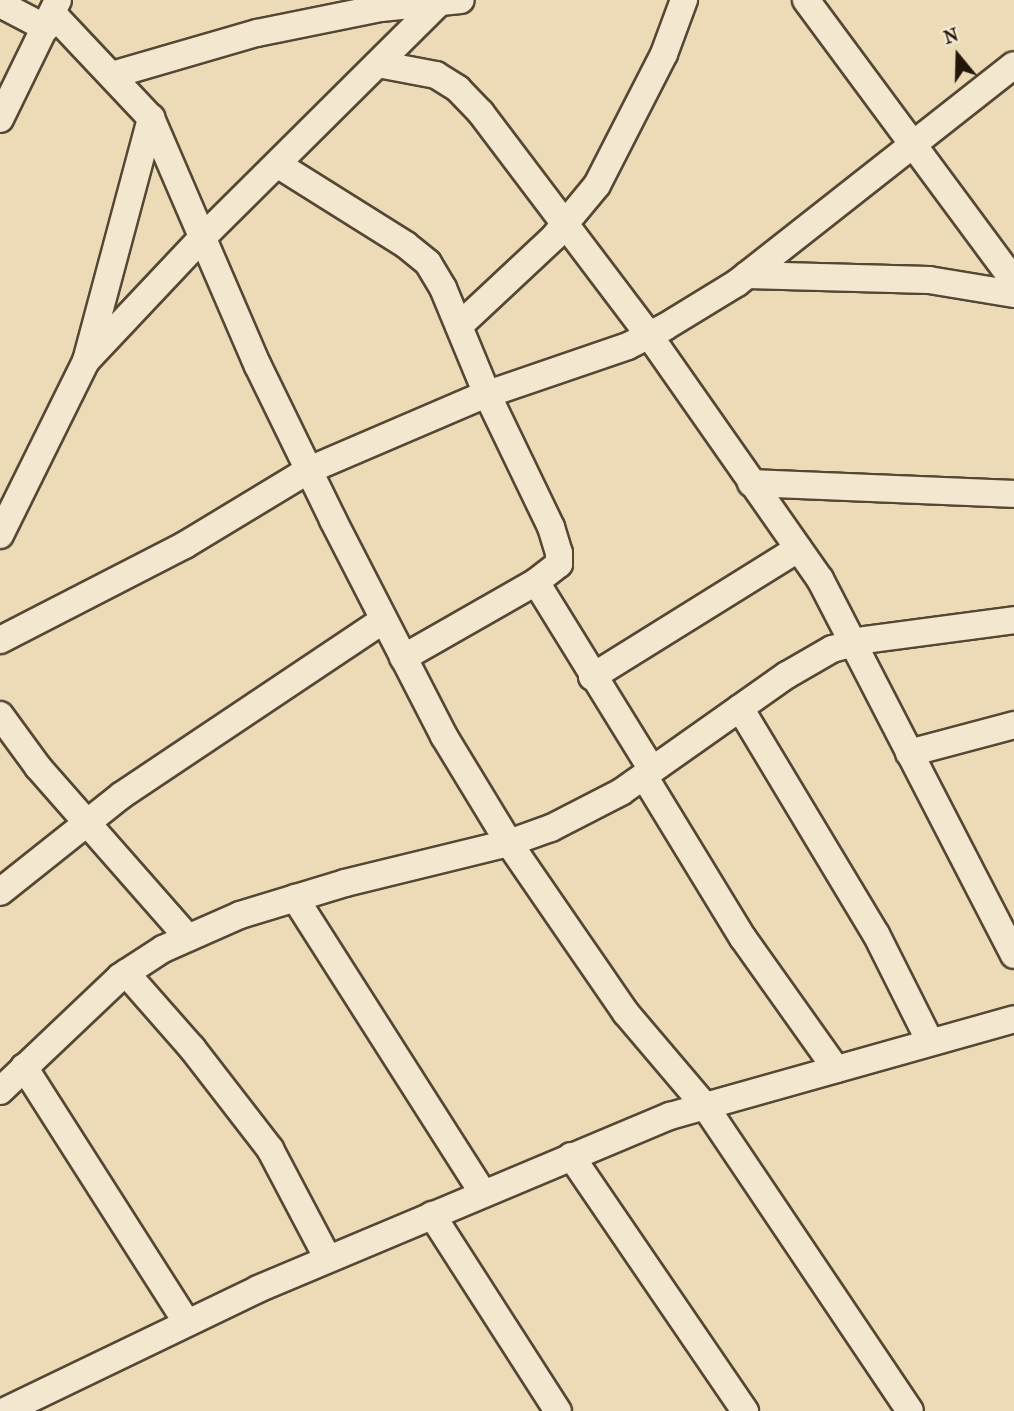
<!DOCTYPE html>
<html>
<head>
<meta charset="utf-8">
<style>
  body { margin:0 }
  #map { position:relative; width:1014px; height:1411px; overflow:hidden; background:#eddab7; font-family:"IM FELL French Canon",serif }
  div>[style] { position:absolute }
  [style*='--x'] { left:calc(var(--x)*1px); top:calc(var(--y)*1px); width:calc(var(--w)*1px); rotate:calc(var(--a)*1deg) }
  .roads { filter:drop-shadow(2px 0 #564734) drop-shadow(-2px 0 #564734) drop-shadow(0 2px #564734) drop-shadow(0 -2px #564734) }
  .minor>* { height:26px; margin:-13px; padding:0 13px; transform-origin:13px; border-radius:13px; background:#f3e7d0 }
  span { translate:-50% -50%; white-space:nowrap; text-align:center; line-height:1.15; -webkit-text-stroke:7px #f3e7d0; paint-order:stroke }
  .north { position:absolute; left:923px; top:21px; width:70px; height:70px; -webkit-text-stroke:5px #f3e7d0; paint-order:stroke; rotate:341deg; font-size:19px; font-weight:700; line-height:28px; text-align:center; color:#241609 }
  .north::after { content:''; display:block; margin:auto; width:24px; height:32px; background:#241609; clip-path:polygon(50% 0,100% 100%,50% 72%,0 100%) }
</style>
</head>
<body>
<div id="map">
  <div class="roads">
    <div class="minor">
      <i style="--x:806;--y:0;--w:350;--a:53.5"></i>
      <i style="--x:0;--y:4;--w:52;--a:27.6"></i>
      <i style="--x:53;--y:14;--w:143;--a:46.7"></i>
      <i style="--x:151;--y:118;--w:270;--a:66.7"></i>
      <i style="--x:258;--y:366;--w:171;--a:64"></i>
      <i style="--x:333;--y:520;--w:243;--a:62.8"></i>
      <i style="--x:444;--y:736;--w:125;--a:58.7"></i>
      <i style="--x:509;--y:843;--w:206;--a:55.5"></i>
      <i style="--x:626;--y:1013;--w:122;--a:49.7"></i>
      <i style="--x:705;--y:1106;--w:367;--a:56.1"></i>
      <i style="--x:378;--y:64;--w:59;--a:10.7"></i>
      <i style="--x:436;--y:75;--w:26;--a:32"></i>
      <i style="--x:458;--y:89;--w:33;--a:46"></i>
      <i style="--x:481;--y:113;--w:278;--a:52.9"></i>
      <i style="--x:649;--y:335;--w:298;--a:55"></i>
      <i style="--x:820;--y:579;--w:423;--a:62.7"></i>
      <i style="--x:112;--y:75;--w:151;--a:-16.2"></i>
      <i style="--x:257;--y:33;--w:126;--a:-11.4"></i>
      <i style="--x:381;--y:8;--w:80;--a:-5.7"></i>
      <i style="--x:0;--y:119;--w:132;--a:-64"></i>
      <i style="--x:277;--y:164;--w:152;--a:32.1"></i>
      <i style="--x:406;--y:245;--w:28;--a:39"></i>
      <i style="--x:428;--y:263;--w:29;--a:59"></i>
      <i style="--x:443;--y:288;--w:115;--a:67.5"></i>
      <i style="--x:487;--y:394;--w:148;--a:64.3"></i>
      <i style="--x:551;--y:527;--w:27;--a:73"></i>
      <i style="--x:559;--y:553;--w:11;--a:90"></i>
      <i style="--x:559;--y:564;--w:29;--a:142"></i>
      <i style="--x:536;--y:582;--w:153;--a:150.3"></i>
      <i style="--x:747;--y:275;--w:182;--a:1.6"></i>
      <i style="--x:929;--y:280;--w:86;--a:9.4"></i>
      <i style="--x:459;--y:326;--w:130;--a:-43.1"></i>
      <i style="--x:554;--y:237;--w:67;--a:-50.4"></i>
      <i style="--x:597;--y:185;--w:147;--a:-62.9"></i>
      <i style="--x:664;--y:54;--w:58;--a:-69.7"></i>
      <i style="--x:86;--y:361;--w:170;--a:-46.7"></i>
      <i style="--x:203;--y:237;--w:334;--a:-44.8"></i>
      <i style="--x:751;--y:483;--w:263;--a:2.4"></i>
      <i style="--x:0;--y:535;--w:194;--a:-63.7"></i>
      <i style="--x:86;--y:361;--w:252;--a:-75"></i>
      <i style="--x:536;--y:582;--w:221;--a:58.3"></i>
      <i style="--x:0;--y:640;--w:208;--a:-27.2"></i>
      <i style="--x:185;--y:545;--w:145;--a:-31.2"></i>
      <i style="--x:309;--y:470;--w:188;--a:-23.2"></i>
      <i style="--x:482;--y:396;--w:154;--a:-18.9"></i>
      <i style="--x:628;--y:346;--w:42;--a:-27.2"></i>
      <i style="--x:665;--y:327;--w:84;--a:-31.4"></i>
      <i style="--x:737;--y:283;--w:352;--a:-38.2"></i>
      <i style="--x:592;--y:677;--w:243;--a:-31.9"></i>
      <i style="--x:740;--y:708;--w:264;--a:59"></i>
      <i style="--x:876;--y:934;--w:121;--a:63.4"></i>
      <i style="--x:0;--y:715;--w:64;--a:53.8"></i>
      <i style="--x:38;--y:767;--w:227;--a:48.7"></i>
      <i style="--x:909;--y:753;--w:109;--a:-14.9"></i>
      <i style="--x:644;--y:776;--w:190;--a:58.6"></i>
      <i style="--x:743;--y:938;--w:161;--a:54.6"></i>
      <i style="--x:0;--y:892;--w:156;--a:-38.5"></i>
      <i style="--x:122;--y:795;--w:314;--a:-33.8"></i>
      <i style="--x:295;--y:898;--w:350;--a:57.5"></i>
      <i style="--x:126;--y:973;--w:100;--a:48.7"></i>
      <i style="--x:192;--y:1048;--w:128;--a:52.3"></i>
      <i style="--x:270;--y:1149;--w:124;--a:62.2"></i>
      <i style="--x:24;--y:1067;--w:303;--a:57.5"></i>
      <i style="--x:0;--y:1091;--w:166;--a:-43.5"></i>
      <i style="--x:120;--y:977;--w:51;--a:-33.1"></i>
      <i style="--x:163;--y:949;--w:84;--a:-23.8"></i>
      <i style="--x:240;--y:915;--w:110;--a:-16.9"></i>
      <i style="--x:345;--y:883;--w:169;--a:-13.7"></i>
      <i style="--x:509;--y:843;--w:45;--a:-19.7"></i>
      <i style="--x:551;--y:828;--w:79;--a:-27.2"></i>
      <i style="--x:621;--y:792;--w:203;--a:-35.2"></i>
      <i style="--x:787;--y:675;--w:52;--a:-30"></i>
      <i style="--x:832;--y:649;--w:34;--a:-15"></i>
      <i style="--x:865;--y:640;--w:150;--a:-7.6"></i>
      <i style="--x:571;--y:1156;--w:309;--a:55.7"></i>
      <i style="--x:432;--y:1215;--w:233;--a:57.3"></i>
      <i style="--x:5;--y:1411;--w:281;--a:-25.7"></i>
      <i style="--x:258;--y:1289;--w:447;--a:-22.8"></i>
      <i style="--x:670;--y:1116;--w:357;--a:-15.7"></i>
    </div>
  </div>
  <div class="north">N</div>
</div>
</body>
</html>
